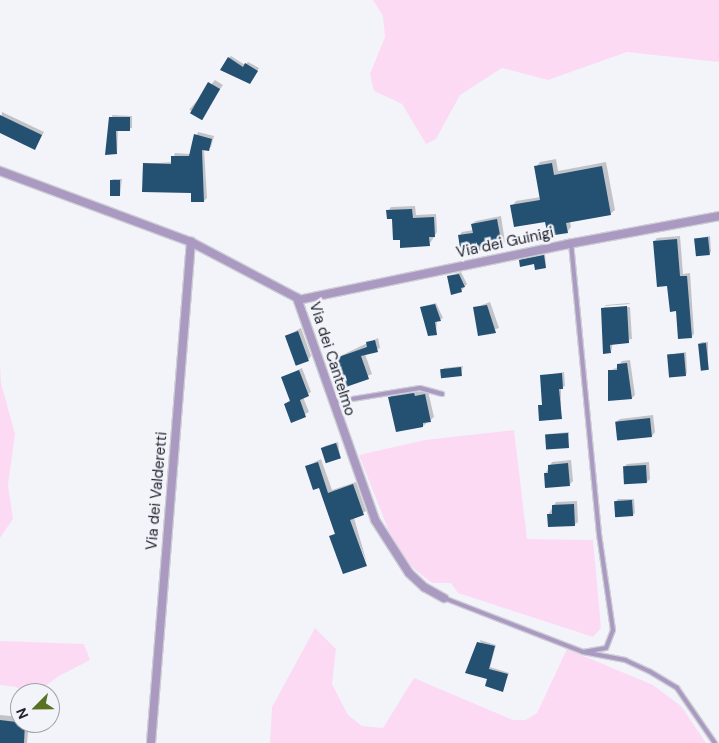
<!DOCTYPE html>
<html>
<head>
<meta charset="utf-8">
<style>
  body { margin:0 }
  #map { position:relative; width:719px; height:743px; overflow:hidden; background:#f3f4fa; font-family:"DM Sans",sans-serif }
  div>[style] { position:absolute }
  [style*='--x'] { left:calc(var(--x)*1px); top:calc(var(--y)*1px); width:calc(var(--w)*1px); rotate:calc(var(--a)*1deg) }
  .green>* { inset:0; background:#fcdaf4 }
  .shadow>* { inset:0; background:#0003 }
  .building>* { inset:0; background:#245072; transform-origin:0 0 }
  .roads { filter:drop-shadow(1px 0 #cdcfd5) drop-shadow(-1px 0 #cdcfd5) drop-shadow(0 1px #cdcfd5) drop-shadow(0 -1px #cdcfd5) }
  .service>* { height:4px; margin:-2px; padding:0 2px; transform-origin:2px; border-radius:2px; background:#aa99c1 }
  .minor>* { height:8px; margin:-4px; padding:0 4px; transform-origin:4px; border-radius:4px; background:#aa99c1 }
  span { translate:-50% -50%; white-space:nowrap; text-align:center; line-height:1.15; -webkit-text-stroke:5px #f3f4fa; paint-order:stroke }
  .street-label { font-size:15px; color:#21242e }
  .north { position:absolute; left:10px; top:683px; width:50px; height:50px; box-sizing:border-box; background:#f3f4fa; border:1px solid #9fa1a8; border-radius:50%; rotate:247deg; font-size:14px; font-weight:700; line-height:20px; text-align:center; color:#21242e }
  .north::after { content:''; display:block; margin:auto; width:18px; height:22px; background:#587123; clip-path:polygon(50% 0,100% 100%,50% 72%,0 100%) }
</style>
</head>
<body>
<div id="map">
  <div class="green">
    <i style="clip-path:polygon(373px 0,719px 0,719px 62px,627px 52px,548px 80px,502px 68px,460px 95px,436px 139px,426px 144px,402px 104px,374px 91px,370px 74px,385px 37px,383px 16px)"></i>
    <i style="clip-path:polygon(0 364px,1px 383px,15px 434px,8px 485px,13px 519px,0 538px)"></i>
    <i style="clip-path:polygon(514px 430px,527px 539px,593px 540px,601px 628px,593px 637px,458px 593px,451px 583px,432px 583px,419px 573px,407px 562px,388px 529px,359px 455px,425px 440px)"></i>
    <i style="clip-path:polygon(315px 628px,336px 649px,332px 684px,348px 715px,362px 726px,383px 728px,414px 678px,513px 720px,526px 720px,537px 713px,567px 649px,653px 685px,681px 706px,706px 743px,270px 743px,272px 707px)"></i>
    <i style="clip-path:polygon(0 641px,84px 644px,90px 660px,59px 676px,36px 693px,26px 693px,16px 687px,0 685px)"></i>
  </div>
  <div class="shadow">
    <i style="clip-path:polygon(231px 56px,245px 65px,248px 62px,259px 68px,251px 81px,229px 58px)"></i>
    <i style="clip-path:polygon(215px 80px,223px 85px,202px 114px,189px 110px)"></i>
    <i style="clip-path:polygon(2px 112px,44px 132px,35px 148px,0 132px)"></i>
    <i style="clip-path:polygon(112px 115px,132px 116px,132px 128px,118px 130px,117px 153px)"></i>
    <i style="clip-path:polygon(198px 132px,214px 136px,211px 147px,204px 149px,207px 198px,204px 201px,144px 164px,172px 162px,175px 153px,190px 154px)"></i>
    <i style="clip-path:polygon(556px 159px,558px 171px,606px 162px,615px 210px,610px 214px,570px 221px,571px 227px,567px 232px,512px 206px,516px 201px,541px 197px,536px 167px,540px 162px)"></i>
    <i style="clip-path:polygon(113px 179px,122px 179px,120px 195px,111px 181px)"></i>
    <i style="clip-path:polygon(415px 206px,416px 215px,436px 214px,437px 232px,429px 245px,401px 238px,388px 211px,391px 207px)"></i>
    <i style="clip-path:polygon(501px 216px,505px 242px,502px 245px,462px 252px,459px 236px,462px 232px,473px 230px,472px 224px,476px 221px)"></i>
    <i style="clip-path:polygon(680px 236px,683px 274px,690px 273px,694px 334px,691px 337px,677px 310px,654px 242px,657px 238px)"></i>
    <i style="clip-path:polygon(710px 236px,711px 252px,709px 254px,695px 239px)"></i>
    <i style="clip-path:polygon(545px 254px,546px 266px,520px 260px,522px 258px)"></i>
    <i style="clip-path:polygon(461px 272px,467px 284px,461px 291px,448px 276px)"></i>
    <i style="clip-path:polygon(490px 302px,499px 328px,479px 335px,474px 308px)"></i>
    <i style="clip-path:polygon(436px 303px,443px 318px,437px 321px,436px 334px,421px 307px)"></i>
    <i style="clip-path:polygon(629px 303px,630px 304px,605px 306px,606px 305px)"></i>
    <i style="clip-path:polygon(604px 307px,630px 307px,632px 339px,613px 343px,611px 352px)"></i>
    <i style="clip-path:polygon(301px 328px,311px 356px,308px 360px,286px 336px)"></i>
    <i style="clip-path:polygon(378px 338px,380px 348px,365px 354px,372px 374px,344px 386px,334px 359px)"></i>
    <i style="clip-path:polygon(702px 342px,708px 342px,708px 369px,700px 344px)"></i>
    <i style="clip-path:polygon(686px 352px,687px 373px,685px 375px,668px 355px)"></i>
    <i style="clip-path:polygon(630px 360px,635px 395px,632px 398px,609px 400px,609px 371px,618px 367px,622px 361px)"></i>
    <i style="clip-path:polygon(463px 366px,461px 375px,442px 370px,444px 368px)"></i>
    <i style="clip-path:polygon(302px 368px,311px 392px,303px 397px,309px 412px,292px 421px,285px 404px,291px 400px,283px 377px)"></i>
    <i style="clip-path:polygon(564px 372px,565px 386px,561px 388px,561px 418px,539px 406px,543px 404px,541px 376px)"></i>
    <i style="clip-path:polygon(428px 391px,434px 417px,423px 426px,390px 397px,393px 394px)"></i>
    <i style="clip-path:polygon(653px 415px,655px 432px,652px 436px,616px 422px,620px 419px)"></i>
    <i style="clip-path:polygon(569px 432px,568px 447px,546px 436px,548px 434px)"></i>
    <i style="clip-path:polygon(338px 442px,340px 457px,323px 448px,325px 446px)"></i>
    <i style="clip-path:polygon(321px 459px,332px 490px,356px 482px,366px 511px,354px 518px,367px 563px,347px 515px,365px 564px,331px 536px,336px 533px,319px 487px,307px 466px)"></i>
    <i style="clip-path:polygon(571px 460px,573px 481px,569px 485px,545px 474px,552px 462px)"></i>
    <i style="clip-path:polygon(649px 462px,650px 479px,647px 482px,624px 467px,627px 464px)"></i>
    <i style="clip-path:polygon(618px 499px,634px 499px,635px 513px,633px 515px,616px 501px)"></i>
    <i style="clip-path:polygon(577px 501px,578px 522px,574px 525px,548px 515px,556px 502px)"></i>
    <i style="clip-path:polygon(480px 640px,496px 645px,490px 667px,509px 673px,503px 690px,489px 678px)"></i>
    <i style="clip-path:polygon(0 715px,20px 717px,20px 723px,29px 723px,27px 743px,0 743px)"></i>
  </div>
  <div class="building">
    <i style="clip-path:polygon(228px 57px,243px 67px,245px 63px,258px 71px,250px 84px,220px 70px)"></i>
    <i style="left:208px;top:82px;width:14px;height:36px;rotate:30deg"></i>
    <i style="clip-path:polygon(0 115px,42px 135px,35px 150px,0 133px)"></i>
    <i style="clip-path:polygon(109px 117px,130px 117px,130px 131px,116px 131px,117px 154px,105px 155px)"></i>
    <i style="clip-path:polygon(194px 134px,212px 139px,209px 151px,202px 150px,204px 202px,191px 202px,191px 193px,142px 192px,143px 163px,171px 164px,171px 156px,189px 156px)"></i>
    <i style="clip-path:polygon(552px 163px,554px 175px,602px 166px,611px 215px,566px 223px,568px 233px,548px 236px,545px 222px,514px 227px,510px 205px,540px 200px,534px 166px)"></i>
    <i style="left:110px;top:180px;width:10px;height:16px"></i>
    <i style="clip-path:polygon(412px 209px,413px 218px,434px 217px,435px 237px,429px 237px,430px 246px,400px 248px,400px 240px,393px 240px,392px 219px,387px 219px,386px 210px)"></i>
    <i style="clip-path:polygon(497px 219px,502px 246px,461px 254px,458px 235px,473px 233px,471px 224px)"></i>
    <i style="left:708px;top:237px;width:18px;height:14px;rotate:84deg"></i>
    <i style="clip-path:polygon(677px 239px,680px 276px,687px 276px,692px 338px,678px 339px,676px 311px,670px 312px,667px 286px,657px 287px,653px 241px)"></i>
    <i style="clip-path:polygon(544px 255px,546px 268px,535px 270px,534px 264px,520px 267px,519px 260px)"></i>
    <i style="clip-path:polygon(459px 274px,465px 287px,461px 288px,462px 292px,451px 295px,447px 276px)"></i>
    <i style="clip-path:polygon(435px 304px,441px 321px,435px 322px,437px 335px,428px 336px,420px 307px)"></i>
    <i style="clip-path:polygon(487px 305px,496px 333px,478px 336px,473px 307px)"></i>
    <i style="clip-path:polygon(627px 306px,629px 343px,610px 345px,611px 353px,603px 354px,601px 308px)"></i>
    <i style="left:298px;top:331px;width:32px;height:14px;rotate:70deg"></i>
    <i style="clip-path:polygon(375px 340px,378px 352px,361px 356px,369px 379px,343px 388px,333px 359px,367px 347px,366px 342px)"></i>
    <i style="left:706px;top:343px;width:27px;height:8px;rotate:84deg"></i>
    <i style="left:684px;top:353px;width:23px;height:17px;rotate:85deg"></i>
    <i style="clip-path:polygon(627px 363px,632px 399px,608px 401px,608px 370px,617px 370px,617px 364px)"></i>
    <i style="left:461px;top:367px;width:9px;height:21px;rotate:84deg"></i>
    <i style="clip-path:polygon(299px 370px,309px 396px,300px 400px,306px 417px,291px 423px,284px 404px,290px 401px,281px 377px)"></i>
    <i style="clip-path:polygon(562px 373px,563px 389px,559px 389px,562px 419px,539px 421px,538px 405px,542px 405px,540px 375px)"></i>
    <i style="clip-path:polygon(414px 393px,415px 396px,425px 394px,431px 422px,423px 423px,423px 427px,396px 432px,388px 397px)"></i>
    <i style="left:650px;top:418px;width:19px;height:35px;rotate:84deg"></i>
    <i style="left:568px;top:433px;width:15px;height:23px;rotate:86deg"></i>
    <i style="left:336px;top:443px;width:16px;height:16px;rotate:72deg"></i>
    <i style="clip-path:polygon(318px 462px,328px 493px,353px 484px,364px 515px,350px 520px,367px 566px,343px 574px,329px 536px,335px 534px,319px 488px,313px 490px,305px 466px)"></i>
    <i style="clip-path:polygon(568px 463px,570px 486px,545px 488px,544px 473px,548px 473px,548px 465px)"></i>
    <i style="left:646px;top:465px;width:18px;height:23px;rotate:87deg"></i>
    <i style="left:632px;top:500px;width:16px;height:18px;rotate:86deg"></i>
    <i style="clip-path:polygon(574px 504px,575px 526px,548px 527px,547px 514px,552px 514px,552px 505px)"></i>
    <i style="clip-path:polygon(477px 642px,495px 646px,489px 669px,508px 674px,503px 692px,485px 686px,487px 679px,465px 673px)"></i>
    <i style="clip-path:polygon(0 720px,25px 723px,24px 743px,0 743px)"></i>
  </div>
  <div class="roads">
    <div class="service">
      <i style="--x:571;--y:243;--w:292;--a:84.5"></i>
      <i style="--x:599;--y:534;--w:97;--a:81.7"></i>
      <i style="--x:613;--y:630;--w:19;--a:111"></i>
      <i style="--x:606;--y:648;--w:23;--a:170"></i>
      <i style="--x:334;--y:402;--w:87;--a:-9.2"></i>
      <i style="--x:420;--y:388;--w:23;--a:15"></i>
      <i style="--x:444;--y:598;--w:149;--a:21.2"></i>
      <i style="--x:583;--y:652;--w:43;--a:10.8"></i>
      <i style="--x:625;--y:660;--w:26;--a:25"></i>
      <i style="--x:649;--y:671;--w:33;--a:31"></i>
      <i style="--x:677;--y:688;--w:67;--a:55.4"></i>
    </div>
    <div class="minor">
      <i style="--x:0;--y:171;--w:204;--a:20.4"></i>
      <i style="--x:191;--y:242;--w:120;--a:27.8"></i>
      <i style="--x:297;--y:298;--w:235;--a:70.6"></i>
      <i style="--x:375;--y:520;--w:63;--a:57.3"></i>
      <i style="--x:409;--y:573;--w:21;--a:43"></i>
      <i style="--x:424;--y:587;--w:23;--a:29"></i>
      <i style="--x:298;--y:300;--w:276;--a:-11.7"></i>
      <i style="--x:568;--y:244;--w:154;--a:-10.5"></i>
      <i style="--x:151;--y:743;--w:503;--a:-85.44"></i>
    </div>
  </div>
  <div class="street-label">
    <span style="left:505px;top:243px;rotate:-12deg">Via dei Guinigi</span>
    <span style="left:332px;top:359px;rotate:72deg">Via dei Cantelmo</span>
    <span style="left:157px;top:491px;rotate:-85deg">Via dei Valderetti</span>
  </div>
  <div class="north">N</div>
</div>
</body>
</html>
